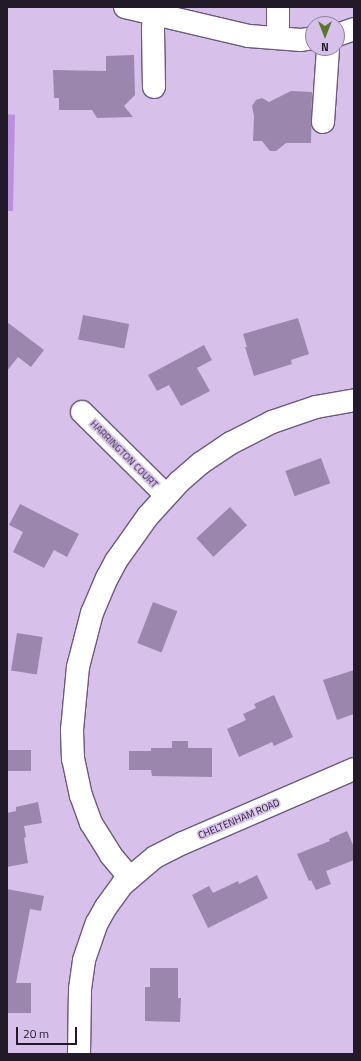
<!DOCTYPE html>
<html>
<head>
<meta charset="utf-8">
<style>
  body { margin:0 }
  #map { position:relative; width:361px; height:1061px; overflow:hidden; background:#d7c1eb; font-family:"Titillium Web",sans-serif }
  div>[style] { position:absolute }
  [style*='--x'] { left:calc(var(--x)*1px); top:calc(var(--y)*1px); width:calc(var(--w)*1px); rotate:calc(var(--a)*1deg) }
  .green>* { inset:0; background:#bb8fe0 }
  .building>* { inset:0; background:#9b87ae; transform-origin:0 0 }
  .roads { filter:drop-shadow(1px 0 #6d597e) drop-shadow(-1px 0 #6d597e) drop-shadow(0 1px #6d597e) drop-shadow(0 -1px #6d597e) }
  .minor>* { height:22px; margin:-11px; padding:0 11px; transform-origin:11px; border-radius:11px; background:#fff }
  span { translate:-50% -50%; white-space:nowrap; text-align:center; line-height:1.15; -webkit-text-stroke:3.5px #d7c1eb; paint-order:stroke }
  .street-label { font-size:10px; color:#221929 }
  .frame { position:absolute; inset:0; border:8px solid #221929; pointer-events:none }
  .north { position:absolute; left:305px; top:16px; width:40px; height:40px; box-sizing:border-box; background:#d7c1eb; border:1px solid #8f7e9d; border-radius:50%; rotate:180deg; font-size:11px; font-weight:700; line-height:16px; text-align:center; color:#221929 }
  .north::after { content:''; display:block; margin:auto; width:14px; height:18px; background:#58762c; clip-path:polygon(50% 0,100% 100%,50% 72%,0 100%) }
  .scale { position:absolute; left:16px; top:1027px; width:61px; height:18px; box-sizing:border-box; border:2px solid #221929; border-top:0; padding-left:5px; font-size:12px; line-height:14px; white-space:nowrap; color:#221929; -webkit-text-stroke:3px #d7c1eb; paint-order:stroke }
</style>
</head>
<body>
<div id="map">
  <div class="green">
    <i style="clip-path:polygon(7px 114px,15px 115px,13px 211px,7px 211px)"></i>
  </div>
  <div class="building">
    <i style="clip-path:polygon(134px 55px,135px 95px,124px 106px,133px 117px,97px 118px,92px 110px,59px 110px,59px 98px,54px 98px,53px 70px,106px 71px,106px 56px)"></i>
    <i style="clip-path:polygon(291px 91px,312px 92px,311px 143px,286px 143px,276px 151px,270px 151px,262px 141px,253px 141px,254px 116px,252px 106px,256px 100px,262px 98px,269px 102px)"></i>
    <i style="left:83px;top:315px;width:47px;height:25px;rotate:11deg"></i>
    <i style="clip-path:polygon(298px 318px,309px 354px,291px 360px,292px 364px,254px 376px,245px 347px,247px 347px,243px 334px)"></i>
    <i style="clip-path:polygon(7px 322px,44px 350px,31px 367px,18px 357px,7px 371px)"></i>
    <i style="clip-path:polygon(204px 345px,212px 360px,197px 368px,210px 391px,181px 406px,169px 385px,157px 391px,148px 375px)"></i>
    <i style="left:321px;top:458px;width:27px;height:38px;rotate:70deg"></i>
    <i style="clip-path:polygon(20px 504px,79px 534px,67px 557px,54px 550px,44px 568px,13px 552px,23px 532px,9px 525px)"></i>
    <i style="left:230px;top:507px;width:25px;height:46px;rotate:47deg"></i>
    <i style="left:153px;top:602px;width:26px;height:44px;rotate:21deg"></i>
    <i style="left:17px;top:633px;width:26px;height:38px;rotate:9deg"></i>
    <i style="clip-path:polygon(354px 670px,354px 714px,337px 720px,323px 680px)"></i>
    <i style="clip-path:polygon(274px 695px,293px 737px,274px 746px,272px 742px,239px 757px,227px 729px,246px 720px,243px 714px,256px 708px,254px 704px)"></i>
    <i style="clip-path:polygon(172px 741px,188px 741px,188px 748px,212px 748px,212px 777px,152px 776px,151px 770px,129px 770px,129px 751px,151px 751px,151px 748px,172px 748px)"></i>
    <i style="left:7px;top:750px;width:24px;height:21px"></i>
    <i style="clip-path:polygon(38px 802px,42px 823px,24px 826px,26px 837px,24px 838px,28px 863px,7px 867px,7px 813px,16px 811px,16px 807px)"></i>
    <i style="clip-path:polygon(347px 831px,354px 847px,354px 860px,326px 871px,331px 884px,316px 890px,311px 880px,309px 881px,297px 854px,330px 841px,329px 839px)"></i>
    <i style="clip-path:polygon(257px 875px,268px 898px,208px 928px,192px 895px,209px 886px,213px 893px,238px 881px,239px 884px)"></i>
    <i style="clip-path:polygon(7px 889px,44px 896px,41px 911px,30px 909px,16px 983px,31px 983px,31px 1013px,7px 1013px)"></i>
    <i style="clip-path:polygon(150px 968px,178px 968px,178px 998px,181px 998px,180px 1022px,145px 1021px,145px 987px,150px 987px)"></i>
  </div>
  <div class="roads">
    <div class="minor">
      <i style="--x:125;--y:7;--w:127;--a:13.2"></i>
      <i style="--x:249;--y:36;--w:52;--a:4.4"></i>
      <i style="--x:301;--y:40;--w:12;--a:-9"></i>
      <i style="--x:278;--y:7;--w:31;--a:90"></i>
      <i style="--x:337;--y:35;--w:18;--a:-19"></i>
      <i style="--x:154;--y:87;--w:58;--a:-91"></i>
      <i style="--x:153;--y:29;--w:22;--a:-87"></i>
      <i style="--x:323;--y:122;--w:74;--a:-86.1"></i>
      <i style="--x:82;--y:412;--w:118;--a:44.7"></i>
      <i style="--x:130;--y:878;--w:30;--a:-130"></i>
      <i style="--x:111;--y:855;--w:38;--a:-122"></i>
      <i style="--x:91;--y:823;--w:29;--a:-110"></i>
      <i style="--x:81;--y:796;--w:38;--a:-102"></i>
      <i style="--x:73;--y:759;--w:29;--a:-92"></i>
      <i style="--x:72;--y:730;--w:63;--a:-84.6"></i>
      <i style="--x:78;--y:667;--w:56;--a:-75.5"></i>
      <i style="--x:92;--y:613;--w:38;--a:-67"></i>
      <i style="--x:107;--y:578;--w:19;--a:-62"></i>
      <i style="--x:116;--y:561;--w:55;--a:-54.6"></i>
      <i style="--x:148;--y:516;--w:46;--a:-47.6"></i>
      <i style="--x:179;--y:482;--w:29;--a:-41"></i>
      <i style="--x:201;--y:463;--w:36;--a:-34"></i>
      <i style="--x:231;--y:443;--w:46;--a:-27.1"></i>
      <i style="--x:272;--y:422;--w:46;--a:-18.8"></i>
      <i style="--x:316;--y:407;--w:39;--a:-10"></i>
      <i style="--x:79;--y:1054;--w:65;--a:-89.1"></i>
      <i style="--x:80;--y:989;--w:29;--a:-82"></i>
      <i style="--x:84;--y:960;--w:39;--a:-71"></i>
      <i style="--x:97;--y:923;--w:18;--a:-61"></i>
      <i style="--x:106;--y:907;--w:29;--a:-54"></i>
      <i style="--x:123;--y:884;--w:42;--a:-40.2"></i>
      <i style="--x:155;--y:857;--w:31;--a:-27"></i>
      <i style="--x:183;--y:843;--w:186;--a:-23.4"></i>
    </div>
  </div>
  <div class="street-label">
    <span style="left:124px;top:454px;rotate:45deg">HARRINGTON COURT</span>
    <span style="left:239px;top:819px;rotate:-23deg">CHELTENHAM ROAD</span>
  </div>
  <div class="frame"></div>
  <div class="north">N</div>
  <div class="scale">20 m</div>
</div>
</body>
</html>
